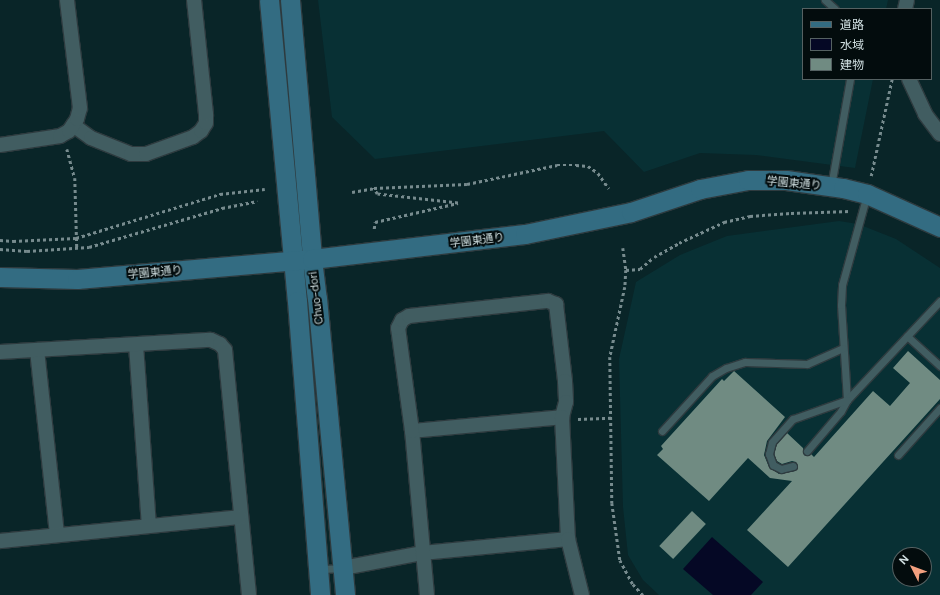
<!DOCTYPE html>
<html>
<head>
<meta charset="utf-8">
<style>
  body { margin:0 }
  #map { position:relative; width:940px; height:595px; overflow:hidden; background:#092528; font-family:"DM Sans","Noto Sans JP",sans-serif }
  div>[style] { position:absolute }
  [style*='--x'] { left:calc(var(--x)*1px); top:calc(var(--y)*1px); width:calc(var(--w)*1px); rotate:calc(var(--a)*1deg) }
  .built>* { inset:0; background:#083034 }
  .water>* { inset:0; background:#050825 }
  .building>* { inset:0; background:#708b82; transform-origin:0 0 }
  .path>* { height:2.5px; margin-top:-1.25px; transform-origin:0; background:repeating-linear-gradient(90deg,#778b8e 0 3px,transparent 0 6px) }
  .roads { filter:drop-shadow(1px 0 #2e3b3f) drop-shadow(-1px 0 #2e3b3f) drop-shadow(0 1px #2e3b3f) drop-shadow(0 -1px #2e3b3f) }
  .lane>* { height:7px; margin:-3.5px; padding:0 3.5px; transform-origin:3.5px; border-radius:3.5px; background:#415d61 }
  .street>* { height:14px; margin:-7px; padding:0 7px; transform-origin:7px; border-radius:7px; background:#415d61 }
  .secondary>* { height:19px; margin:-9.5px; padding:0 9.5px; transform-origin:9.5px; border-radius:9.5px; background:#336c82 }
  span { translate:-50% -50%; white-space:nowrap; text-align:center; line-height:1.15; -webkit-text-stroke:4px #030c0d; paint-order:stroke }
  .street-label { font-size:11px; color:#d1e0e2 }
  .legend { position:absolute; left:802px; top:8px; width:130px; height:72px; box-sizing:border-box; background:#030c0d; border:1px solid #556162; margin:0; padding:5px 7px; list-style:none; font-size:12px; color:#d1e0e2 }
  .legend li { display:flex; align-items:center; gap:8px; height:20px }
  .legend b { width:20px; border:1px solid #556162 }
  .north { position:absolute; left:892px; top:547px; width:40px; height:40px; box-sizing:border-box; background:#030c0d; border:1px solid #556162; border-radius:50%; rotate:312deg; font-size:11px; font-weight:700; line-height:16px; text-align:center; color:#d1e0e2 }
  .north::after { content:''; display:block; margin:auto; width:14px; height:18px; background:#f2a07f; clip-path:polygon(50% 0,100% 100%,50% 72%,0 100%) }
</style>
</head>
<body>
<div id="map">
  <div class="built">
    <i style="clip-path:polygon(318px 0,888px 0,886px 9px,803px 9px,803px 79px,873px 79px,855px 168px,756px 155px,700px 153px,644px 172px,604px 131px,375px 159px,332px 117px)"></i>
    <i style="clip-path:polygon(evenodd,839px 221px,858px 224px,896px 239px,940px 268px,940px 595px,659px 595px,643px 580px,628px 555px,623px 507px,619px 359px,636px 282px,680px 255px,727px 236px,839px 221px,900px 555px,924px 555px,924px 579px,900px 579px,900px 555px)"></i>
  </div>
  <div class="water">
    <i style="clip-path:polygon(712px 537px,763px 582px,751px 595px,713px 595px,683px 569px)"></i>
  </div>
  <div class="building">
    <i style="clip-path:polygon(908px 351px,940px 380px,940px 399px,788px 567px,747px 530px,792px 481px,770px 478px,748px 458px,709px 501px,657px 455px,663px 449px,661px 446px,722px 379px,724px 381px,734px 371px,785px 417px,767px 441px,764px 455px,769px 467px,779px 474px,795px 471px,798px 467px,796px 462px,792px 461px,782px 464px,777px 461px,774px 454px,777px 444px,787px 433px,803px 448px,804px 455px,806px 456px,811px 454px,814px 457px,873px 391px,890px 406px,910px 383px,893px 368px)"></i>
    <i style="left:692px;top:511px;width:19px;height:48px;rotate:43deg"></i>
  </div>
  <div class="path">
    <i style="--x:67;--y:149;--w:30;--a:75"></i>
    <i style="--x:75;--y:178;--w:70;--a:88.4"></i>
    <i style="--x:871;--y:176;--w:99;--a:-77.8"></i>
    <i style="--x:352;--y:192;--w:22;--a:-10"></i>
    <i style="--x:374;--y:188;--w:93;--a:-2.5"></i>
    <i style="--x:467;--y:184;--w:92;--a:-11.9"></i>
    <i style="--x:557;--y:165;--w:19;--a:0"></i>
    <i style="--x:576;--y:165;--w:12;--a:5"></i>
    <i style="--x:588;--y:166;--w:12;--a:35"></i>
    <i style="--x:598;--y:173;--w:19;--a:55"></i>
    <i style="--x:374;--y:229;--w:7;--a:-82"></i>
    <i style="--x:375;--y:222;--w:85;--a:-12.9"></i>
    <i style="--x:458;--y:203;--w:81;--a:-173.7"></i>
    <i style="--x:377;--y:194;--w:7;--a:-117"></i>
    <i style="--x:0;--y:240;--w:13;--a:4"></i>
    <i style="--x:13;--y:241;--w:63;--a:-2.7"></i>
    <i style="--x:76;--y:238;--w:151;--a:-17"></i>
    <i style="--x:220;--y:194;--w:45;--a:-6.3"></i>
    <i style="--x:623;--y:248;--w:22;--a:82"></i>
    <i style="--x:626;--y:270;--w:17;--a:93"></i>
    <i style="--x:625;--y:287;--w:72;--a:102.1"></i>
    <i style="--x:610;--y:357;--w:146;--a:89.2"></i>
    <i style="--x:612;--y:503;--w:58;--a:82"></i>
    <i style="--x:620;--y:560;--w:27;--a:62"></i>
    <i style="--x:633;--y:584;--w:15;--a:48"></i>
    <i style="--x:0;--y:249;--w:27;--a:4"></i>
    <i style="--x:27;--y:251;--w:62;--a:-3.7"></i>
    <i style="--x:89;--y:247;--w:139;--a:-16.3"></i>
    <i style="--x:222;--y:208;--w:36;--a:-11"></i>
    <i style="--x:626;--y:270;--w:14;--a:-4"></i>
    <i style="--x:640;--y:269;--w:18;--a:-41"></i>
    <i style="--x:654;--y:257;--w:29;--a:-29"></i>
    <i style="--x:679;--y:243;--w:50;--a:-25"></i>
    <i style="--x:724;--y:222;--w:27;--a:-13"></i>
    <i style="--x:750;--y:216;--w:41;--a:-4.2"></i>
    <i style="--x:791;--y:213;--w:59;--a:-1.9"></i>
    <i style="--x:578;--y:419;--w:33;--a:-2"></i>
  </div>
  <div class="roads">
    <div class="lane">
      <i style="--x:825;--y:0;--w:13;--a:42"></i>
      <i style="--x:831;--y:186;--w:109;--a:-79.9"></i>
      <i style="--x:907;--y:336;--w:45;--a:42.3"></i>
      <i style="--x:847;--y:400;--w:95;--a:-93.6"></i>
      <i style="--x:841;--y:305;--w:20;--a:-87"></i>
      <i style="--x:842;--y:285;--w:94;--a:-74.6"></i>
      <i style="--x:662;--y:431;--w:74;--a:-47.7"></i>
      <i style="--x:712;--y:376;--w:16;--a:-30"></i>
      <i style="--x:726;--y:368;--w:20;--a:-18"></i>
      <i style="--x:745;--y:362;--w:62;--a:1.8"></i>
      <i style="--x:807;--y:364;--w:39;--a:-24"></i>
      <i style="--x:807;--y:451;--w:52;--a:-49.6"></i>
      <i style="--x:841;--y:411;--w:13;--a:-61"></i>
      <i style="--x:847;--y:400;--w:136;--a:-46.8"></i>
      <i style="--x:898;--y:455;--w:63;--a:-48.2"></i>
      <i style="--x:793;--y:466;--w:12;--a:166"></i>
      <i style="--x:781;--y:469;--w:9;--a:-153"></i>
      <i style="--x:773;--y:465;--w:12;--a:-110"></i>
      <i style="--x:769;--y:454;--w:12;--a:-76"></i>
      <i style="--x:772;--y:442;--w:31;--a:-48"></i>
      <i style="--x:793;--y:419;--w:57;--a:-19.4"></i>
      <i style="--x:319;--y:569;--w:23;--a:-2"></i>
    </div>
    <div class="street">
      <i style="--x:905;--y:9;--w:9;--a:-77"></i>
      <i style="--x:909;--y:79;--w:38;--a:65"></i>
      <i style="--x:925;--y:114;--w:25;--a:53"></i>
      <i style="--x:73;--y:125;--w:22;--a:36"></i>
      <i style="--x:91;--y:138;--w:43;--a:21.8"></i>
      <i style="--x:131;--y:154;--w:15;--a:0"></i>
      <i style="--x:146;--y:154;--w:50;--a:-19.9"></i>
      <i style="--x:193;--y:137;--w:10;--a:-37"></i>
      <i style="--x:201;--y:131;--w:9;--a:-58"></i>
      <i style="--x:206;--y:123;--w:9;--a:-90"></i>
      <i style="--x:206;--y:114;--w:115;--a:-96"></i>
      <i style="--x:0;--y:145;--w:61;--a:-8.5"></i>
      <i style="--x:60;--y:136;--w:10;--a:-29"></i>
      <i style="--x:69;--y:131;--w:14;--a:-56"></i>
      <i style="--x:77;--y:119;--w:11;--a:-75"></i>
      <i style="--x:80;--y:108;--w:109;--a:-96.9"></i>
      <i style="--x:136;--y:345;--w:181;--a:85.9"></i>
      <i style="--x:37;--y:350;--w:186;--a:83.8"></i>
      <i style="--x:0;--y:352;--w:211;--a:-3.3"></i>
      <i style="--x:211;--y:340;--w:10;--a:24"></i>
      <i style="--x:220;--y:344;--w:8;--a:50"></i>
      <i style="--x:225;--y:350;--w:246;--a:84.4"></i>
      <i style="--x:412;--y:431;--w:151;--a:-5.3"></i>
      <i style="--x:0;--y:541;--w:241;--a:-5.7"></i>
      <i style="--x:343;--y:568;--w:80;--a:-10.8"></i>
      <i style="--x:422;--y:553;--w:147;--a:-5.5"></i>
      <i style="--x:427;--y:595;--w:165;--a:-95.2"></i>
      <i style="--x:412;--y:431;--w:104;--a:-97.7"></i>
      <i style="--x:398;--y:328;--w:9;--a:-63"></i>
      <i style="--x:402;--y:320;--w:8;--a:-30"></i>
      <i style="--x:409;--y:316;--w:140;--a:-6.2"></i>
      <i style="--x:548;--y:301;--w:9;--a:21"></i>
      <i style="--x:556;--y:304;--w:78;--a:83.3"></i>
      <i style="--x:565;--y:381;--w:21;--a:87"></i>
      <i style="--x:566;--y:402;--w:16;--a:105"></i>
      <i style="--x:562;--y:417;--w:122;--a:87.2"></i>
      <i style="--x:568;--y:539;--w:58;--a:76"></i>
    </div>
    <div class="secondary">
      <i style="--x:269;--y:0;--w:302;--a:84.7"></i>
      <i style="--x:297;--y:301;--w:295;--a:85.5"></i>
      <i style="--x:290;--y:0;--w:260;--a:85.1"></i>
      <i style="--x:312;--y:259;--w:39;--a:83"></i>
      <i style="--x:317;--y:298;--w:298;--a:84.6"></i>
      <i style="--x:0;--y:277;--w:77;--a:1.5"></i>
      <i style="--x:77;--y:279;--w:236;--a:-4.9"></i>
      <i style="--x:312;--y:259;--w:214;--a:-6.7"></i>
      <i style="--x:525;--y:234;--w:108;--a:-11.7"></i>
      <i style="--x:631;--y:212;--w:73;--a:-18.4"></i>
      <i style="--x:700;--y:189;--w:49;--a:-10.6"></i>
      <i style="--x:748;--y:180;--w:38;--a:0"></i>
      <i style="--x:786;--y:180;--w:58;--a:8"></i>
      <i style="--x:843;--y:188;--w:25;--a:14"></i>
      <i style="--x:867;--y:194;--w:80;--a:24.3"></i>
    </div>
  </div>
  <div class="street-label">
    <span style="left:794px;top:183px;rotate:5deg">学園東通り</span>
    <span style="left:477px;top:240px;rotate:-7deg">学園東通り</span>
    <span style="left:155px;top:272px;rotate:-5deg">学園東通り</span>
    <span style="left:316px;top:298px;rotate:-97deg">Chuo-dori</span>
  </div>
  <ul class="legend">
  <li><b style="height:5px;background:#336c82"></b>道路</li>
  <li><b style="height:11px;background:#050825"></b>水域</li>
  <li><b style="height:11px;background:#708b82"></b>建物</li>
  </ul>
  <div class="north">N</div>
</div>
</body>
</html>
